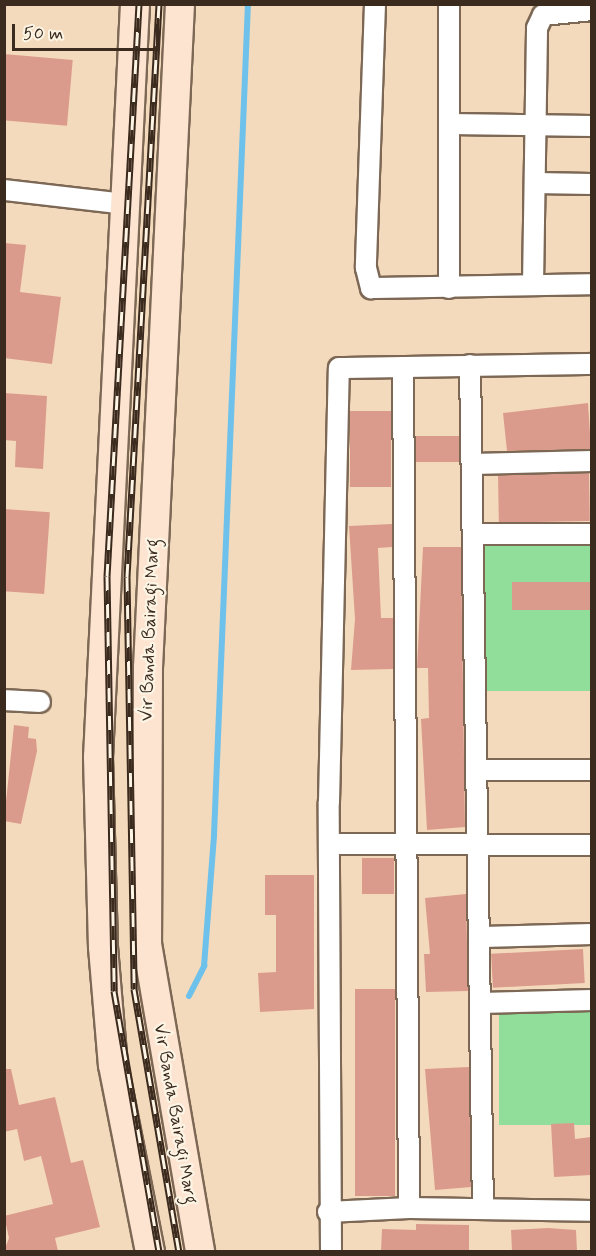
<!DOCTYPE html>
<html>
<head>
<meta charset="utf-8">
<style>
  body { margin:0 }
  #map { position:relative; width:596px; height:1256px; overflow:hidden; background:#f4dabc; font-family:Mynerve,sans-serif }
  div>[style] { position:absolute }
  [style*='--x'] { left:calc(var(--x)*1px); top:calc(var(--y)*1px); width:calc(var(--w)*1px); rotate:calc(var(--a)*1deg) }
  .green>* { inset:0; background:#91dd9a; transform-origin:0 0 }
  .stream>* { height:6px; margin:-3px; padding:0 3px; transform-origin:3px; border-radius:3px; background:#6ec1ea }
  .building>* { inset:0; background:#db9b8c; transform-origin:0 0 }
  .roads { filter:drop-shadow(2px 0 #7c6855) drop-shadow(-2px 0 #7c6855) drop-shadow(0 2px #7c6855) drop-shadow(0 -2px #7c6855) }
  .street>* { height:20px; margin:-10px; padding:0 10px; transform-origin:10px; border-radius:10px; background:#fff }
  .secondary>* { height:28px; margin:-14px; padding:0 14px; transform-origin:14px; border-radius:14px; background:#fde4d1 }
  .rail>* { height:7px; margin-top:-3.5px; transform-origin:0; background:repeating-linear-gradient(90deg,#fcf5e5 0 14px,#3b2a1e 0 28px); box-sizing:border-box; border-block:2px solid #3b2a1e }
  span { translate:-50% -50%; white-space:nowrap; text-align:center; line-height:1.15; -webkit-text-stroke:4.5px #fcf5e5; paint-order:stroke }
  .street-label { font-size:18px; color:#3b2a1e }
  .frame { position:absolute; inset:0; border:6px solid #3b2a1e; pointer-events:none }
  .scale { position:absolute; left:12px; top:24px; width:147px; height:27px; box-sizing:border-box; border:3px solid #3b2a1e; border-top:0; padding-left:8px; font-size:18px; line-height:21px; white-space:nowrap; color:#3b2a1e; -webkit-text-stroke:4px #fcf5e5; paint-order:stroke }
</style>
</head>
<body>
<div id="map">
  <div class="green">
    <i style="left:478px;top:541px;width:113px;height:150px"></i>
    <i style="left:591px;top:1002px;width:123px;height:92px;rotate:90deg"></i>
  </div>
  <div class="stream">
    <i style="--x:189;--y:996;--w:34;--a:-63"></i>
    <i style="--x:204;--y:966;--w:131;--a:-85.6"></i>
    <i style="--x:214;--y:835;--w:832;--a:-87.66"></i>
  </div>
  <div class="building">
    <i style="left:4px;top:54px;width:69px;height:66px;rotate:5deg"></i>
    <i style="clip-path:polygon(4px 243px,26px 245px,20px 292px,61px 297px,52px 364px,4px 358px)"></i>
    <i style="clip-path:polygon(4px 393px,47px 396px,43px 469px,15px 467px,16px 441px,4px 440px)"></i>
    <i style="clip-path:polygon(588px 403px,591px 449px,507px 451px,503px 413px)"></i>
    <i style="left:350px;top:411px;width:41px;height:76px"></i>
    <i style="left:459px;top:436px;width:26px;height:43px;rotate:90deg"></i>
    <i style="left:589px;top:473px;width:48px;height:91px;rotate:89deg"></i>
    <i style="left:4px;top:509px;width:46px;height:82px;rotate:4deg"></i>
    <i style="clip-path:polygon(392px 524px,392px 547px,378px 548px,381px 618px,393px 618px,393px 669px,351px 670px,355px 619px,349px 526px)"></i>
    <i style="clip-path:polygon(423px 547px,461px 547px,465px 827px,427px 830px,421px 719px,429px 718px,428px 668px,417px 668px)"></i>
    <i style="left:591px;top:582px;width:28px;height:79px;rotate:90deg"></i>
    <i style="clip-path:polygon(14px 725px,29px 727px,28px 738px,36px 739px,37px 751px,21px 824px,4px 821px)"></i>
    <i style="left:362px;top:858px;width:32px;height:36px"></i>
    <i style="clip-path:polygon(265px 875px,314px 875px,314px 1009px,260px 1012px,258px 973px,276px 972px,276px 915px,265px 915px)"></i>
    <i style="clip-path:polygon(466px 894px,468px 991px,426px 992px,424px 954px,430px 954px,425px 898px)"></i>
    <i style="left:583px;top:949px;width:34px;height:92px;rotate:87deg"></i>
    <i style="left:355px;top:989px;width:40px;height:207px"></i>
    <i style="clip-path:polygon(469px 1067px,471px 1187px,435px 1190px,425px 1069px)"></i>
    <i style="clip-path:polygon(4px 1069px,11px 1069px,19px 1105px,55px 1097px,71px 1163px,83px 1160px,100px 1227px,55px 1238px,58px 1251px,4px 1251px,9px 1238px,4px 1216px,53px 1204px,41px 1156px,24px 1161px,17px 1129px,4px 1132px)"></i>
    <i style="clip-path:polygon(574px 1123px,575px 1139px,591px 1137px,591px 1175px,554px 1177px,551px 1124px)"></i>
    <i style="clip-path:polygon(416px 1224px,469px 1225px,469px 1251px,381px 1251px,382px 1229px,416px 1230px)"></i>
    <i style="clip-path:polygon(548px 1228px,576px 1230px,577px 1251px,512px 1251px,511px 1230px)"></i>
  </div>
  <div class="roads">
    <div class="street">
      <i style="--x:375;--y:4;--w:264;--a:92"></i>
      <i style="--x:366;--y:268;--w:21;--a:76"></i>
      <i style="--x:371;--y:288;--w:221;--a:-1"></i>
      <i style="--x:449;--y:4;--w:284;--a:90"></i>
      <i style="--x:450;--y:124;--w:142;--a:0.8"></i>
      <i style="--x:535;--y:183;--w:57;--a:1"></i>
      <i style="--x:4;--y:190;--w:122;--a:6.6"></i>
      <i style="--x:533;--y:285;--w:257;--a:-89.1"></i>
      <i style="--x:537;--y:28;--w:14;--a:-65"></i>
      <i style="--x:543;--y:15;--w:49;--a:-5.8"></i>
      <i style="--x:470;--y:365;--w:843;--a:89.12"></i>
      <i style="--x:403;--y:367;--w:841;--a:89.59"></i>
      <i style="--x:473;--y:464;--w:119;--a:-1.4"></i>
      <i style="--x:475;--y:534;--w:117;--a:0"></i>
      <i style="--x:4;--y:700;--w:36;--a:3"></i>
      <i style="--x:478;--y:770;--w:114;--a:0"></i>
      <i style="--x:329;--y:844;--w:263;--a:0.2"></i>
      <i style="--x:483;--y:937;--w:109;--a:-1.6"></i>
      <i style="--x:481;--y:1003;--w:111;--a:-1.5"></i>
      <i style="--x:328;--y:1212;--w:81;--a:-2.8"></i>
      <i style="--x:409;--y:1208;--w:183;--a:0.9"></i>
      <i style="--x:331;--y:1252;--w:450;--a:-90.3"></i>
      <i style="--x:329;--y:802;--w:434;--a:-88.7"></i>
      <i style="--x:339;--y:368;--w:253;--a:-0.9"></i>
    </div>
    <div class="secondary">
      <i style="--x:135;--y:4;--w:754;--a:92.81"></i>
      <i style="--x:98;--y:757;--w:190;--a:88.5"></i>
      <i style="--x:103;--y:947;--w:118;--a:85.2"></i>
      <i style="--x:113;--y:1065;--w:191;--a:78.8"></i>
      <i style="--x:180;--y:4;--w:665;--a:92.76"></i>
      <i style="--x:148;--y:668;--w:276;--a:90.2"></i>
      <i style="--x:147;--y:944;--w:313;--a:80.2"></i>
    </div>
  </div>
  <div class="rail">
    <i style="--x:139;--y:4;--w:573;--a:93.2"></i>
    <i style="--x:107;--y:576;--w:415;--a:89"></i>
    <i style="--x:114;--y:991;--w:265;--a:80.2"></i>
    <i style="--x:159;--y:4;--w:574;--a:93.2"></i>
    <i style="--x:127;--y:577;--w:412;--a:89"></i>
    <i style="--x:134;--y:989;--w:267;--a:80.3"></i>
  </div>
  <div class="street-label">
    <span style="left:150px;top:630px;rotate:-88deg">Vir Banda Bairagi Marg</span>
    <span style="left:175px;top:1114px;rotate:80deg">Vir Banda Bairagi Marg</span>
  </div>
  <div class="frame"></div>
  <div class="scale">50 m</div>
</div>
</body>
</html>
